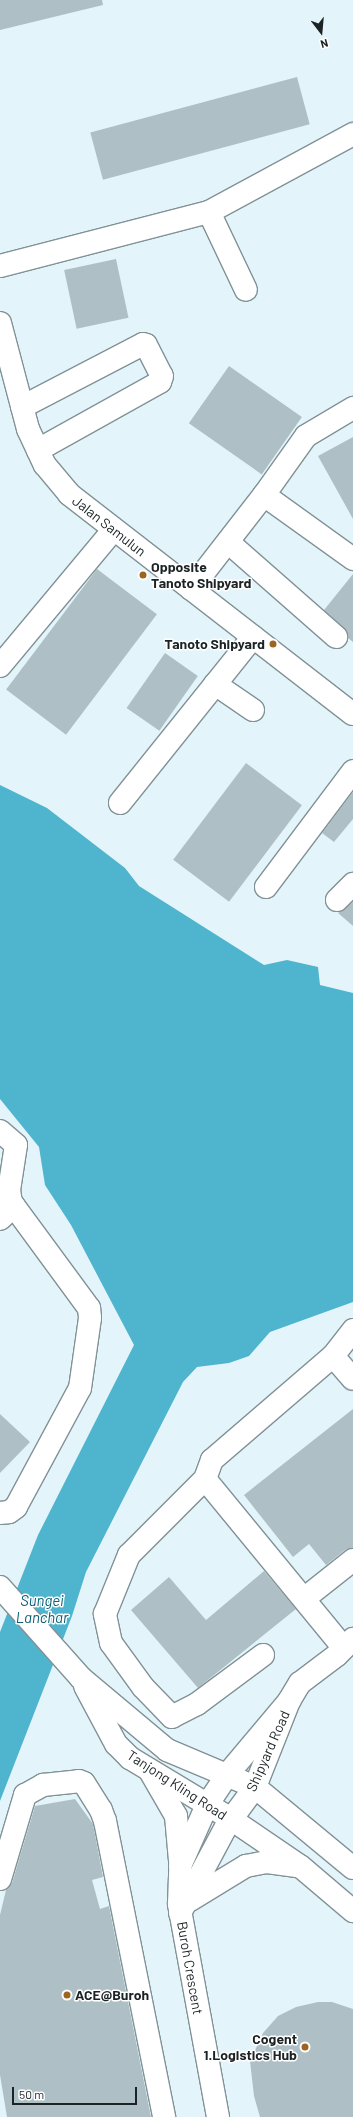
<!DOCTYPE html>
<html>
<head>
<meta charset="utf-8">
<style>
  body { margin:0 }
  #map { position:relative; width:353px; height:2117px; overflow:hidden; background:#e3f5fb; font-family:Barlow,sans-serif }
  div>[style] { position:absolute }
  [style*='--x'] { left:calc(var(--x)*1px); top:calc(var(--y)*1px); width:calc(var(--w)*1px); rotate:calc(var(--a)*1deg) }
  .water>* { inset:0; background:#4fb4ce }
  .building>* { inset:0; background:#aec0c5; transform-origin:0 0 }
  .roads { filter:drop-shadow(1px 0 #819297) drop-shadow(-1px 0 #819297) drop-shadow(0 1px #819297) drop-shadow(0 -1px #819297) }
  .minor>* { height:22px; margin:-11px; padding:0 11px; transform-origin:11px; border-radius:11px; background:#fff }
  .dots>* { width:11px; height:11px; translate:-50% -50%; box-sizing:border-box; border:2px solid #fff; border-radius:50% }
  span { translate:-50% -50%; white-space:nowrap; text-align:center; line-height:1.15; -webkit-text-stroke:3px #fff; paint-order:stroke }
  .street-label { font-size:14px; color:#1c2325 }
  .poi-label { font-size:14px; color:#1c2325; font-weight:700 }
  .left { translate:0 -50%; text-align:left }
  .right { translate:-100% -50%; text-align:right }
  .water-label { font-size:15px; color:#0b6073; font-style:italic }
  .north { position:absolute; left:301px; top:12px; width:40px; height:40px; -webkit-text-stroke:3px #fff; paint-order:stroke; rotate:164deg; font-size:11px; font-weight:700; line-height:16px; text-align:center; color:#1c2325 }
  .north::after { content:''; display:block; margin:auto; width:14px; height:18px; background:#1c2325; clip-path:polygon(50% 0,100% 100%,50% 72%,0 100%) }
  .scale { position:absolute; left:12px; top:2087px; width:125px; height:18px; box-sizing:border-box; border:2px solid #1c2325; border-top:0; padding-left:5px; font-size:12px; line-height:14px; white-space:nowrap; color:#1c2325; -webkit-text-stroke:3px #fff; paint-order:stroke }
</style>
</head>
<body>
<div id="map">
  <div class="water">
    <i style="clip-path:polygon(0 785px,47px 808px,125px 868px,139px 886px,264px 965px,287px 960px,318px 967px,320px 985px,353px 993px,353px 1302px,270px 1332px,249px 1356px,229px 1363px,197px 1367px,183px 1382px,86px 1572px,72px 1616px,0 1801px,0 1632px,38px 1535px,134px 1345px,71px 1225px,45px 1185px,39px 1147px,0 1099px)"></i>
  </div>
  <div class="building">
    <i style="clip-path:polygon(0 0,102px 0,103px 5px,0 30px)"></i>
    <i style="left:297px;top:77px;width:49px;height:214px;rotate:75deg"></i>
    <i style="left:116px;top:259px;width:60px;height:53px;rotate:78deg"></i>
    <i style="left:229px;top:366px;width:89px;height:70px;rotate:35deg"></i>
    <i style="clip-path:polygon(353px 437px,353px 519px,318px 456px)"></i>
    <i style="left:97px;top:569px;width:75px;height:151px;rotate:37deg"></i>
    <i style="clip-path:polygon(353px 574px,353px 642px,348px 638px,344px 628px,324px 610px)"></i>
    <i style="left:165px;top:653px;width:40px;height:67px;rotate:35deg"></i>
    <i style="left:246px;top:763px;width:70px;height:121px;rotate:37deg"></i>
    <i style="clip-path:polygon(353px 792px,353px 819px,334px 842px,322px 833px)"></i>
    <i style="clip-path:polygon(353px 902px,353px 926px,338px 913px)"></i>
    <i style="clip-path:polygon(353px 1409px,353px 1548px,345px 1550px,326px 1565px,309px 1544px,293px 1557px,244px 1495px)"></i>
    <i style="clip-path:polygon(0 1414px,30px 1442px,0 1473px)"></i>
    <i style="clip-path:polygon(264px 1571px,296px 1609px,198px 1688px,131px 1610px,169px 1577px,206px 1620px)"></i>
    <i style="clip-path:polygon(75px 1799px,93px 1824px,103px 1877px,92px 1880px,100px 1909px,109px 1906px,151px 2117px,7px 2117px,0 2075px,0 1915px,6px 1890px,12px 1883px,35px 1806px)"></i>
    <i style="clip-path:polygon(318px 2002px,332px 2002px,353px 2009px,353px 2117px,260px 2117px,254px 2096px,250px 2061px,263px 2033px,278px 2016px,296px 2007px)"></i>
  </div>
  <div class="roads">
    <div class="minor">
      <i style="--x:209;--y:212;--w:86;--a:64.6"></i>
      <i style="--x:0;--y:266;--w:216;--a:-14.5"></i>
      <i style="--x:209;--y:212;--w:164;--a:-28.4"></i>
      <i style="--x:0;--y:323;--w:110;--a:75.2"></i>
      <i style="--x:28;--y:429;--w:40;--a:65"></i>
      <i style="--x:45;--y:465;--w:38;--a:50"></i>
      <i style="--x:69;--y:494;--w:359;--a:37.8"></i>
      <i style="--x:22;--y:407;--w:136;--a:-27.5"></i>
      <i style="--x:143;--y:344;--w:3;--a:18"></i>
      <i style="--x:146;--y:345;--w:35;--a:63"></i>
      <i style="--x:162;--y:376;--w:6;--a:108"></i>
      <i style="--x:160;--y:382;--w:140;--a:150.9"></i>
      <i style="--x:264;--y:495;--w:110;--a:35.7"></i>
      <i style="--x:228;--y:542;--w:144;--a:41.3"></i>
      <i style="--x:191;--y:589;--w:119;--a:-52.2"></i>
      <i style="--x:264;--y:495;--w:72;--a:-54.6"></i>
      <i style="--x:306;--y:436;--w:55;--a:-30.8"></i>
      <i style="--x:0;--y:666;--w:178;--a:-50.2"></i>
      <i style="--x:215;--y:684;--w:46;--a:34.4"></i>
      <i style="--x:120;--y:803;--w:213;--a:-51.3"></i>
      <i style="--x:266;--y:887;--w:145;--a:-53.1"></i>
      <i style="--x:337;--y:900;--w:23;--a:-45"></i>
      <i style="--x:0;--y:1131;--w:21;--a:41"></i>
      <i style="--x:16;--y:1145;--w:46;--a:98.8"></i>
      <i style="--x:9;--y:1190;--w:12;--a:81"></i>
      <i style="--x:11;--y:1202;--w:132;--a:53.7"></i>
      <i style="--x:89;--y:1308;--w:10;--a:84"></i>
      <i style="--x:90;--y:1318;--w:71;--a:98.1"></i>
      <i style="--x:80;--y:1388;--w:135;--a:118.3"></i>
      <i style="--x:16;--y:1507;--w:9;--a:144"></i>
      <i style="--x:9;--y:1512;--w:9;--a:174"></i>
      <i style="--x:0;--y:1219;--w:19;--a:-43"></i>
      <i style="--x:333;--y:1356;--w:30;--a:49"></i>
      <i style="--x:205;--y:1479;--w:217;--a:50.6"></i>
      <i style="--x:0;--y:1587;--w:122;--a:48.3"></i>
      <i style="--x:81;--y:1678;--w:112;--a:39.9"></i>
      <i style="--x:167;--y:1750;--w:95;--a:22.8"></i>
      <i style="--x:255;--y:1787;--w:127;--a:39.6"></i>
      <i style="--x:305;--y:1598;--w:61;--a:-38.4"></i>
      <i style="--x:263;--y:1655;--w:82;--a:143.4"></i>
      <i style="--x:197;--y:1704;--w:28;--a:153"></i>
      <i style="--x:172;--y:1717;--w:42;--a:-134"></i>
      <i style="--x:143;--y:1687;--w:54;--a:-126"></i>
      <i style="--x:111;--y:1643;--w:30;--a:-102"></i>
      <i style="--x:105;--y:1614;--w:64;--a:-67.9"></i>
      <i style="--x:129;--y:1555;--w:107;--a:-45"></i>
      <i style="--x:205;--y:1479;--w:20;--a:-70"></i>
      <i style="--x:212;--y:1460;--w:160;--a:-40.7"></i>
      <i style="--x:333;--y:1356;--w:33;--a:-52"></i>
      <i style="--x:85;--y:1686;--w:66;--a:61.9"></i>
      <i style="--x:116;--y:1744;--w:20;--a:45"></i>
      <i style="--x:130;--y:1758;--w:118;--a:31.1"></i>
      <i style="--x:231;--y:1819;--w:83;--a:34.3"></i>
      <i style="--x:300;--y:1866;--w:70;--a:40.3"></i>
      <i style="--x:150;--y:1771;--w:52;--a:60"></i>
      <i style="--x:176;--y:1816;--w:45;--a:84.9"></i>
      <i style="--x:0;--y:1879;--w:88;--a:-73.4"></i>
      <i style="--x:25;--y:1795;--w:21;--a:-29"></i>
      <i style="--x:43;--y:1785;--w:36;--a:-6"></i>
      <i style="--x:79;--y:1781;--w:5;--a:22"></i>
      <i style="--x:84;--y:1783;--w:32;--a:58"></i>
      <i style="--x:101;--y:1810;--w:12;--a:70"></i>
      <i style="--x:105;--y:1821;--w:302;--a:78.7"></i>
      <i style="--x:190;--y:1900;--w:66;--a:-31.3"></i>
      <i style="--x:246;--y:1866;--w:21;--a:-11"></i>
      <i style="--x:267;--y:1862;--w:30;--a:8"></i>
      <i style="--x:180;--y:1913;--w:100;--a:-61.9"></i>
      <i style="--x:227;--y:1825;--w:47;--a:-53.6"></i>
      <i style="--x:255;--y:1787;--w:92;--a:-68.4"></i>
      <i style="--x:289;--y:1701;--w:21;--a:-59"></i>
      <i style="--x:300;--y:1683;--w:46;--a:-37.1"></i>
      <i style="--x:337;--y:1655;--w:23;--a:-45"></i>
      <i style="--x:218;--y:2117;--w:217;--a:-100.4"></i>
      <i style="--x:179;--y:1904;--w:38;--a:-88"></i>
      <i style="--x:180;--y:1866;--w:67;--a:-66.1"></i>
      <i style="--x:207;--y:1805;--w:36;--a:-56"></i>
      <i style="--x:227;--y:1775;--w:97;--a:-50"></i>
    </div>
  </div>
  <div class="dots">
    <i style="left:143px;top:575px;background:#9c6520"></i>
    <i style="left:273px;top:644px;background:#9c6520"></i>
    <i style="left:67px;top:1995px;background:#9c6520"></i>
    <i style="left:305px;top:2047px;background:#9c6520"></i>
  </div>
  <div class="street-label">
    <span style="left:109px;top:526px;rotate:38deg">Jalan Samulun</span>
    <span style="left:268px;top:1751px;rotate:-66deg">Shipyard Road</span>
    <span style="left:177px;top:1785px;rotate:33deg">Tanjong Kling Road</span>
    <span style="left:190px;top:1968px;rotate:80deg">Buroh Crescent</span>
  </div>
  <div class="poi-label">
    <span class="left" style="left:151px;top:575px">Opposite<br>Tanoto Shipyard</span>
    <span class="right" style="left:265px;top:644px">Tanoto Shipyard</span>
    <span class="left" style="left:75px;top:1995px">ACE@Buroh</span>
    <span class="right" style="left:297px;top:2047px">Cogent<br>1.Logistics Hub</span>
  </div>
  <div class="water-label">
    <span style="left:42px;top:1609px">Sungei<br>Lanchar</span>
  </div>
  <div class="north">N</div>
  <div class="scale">50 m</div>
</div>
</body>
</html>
